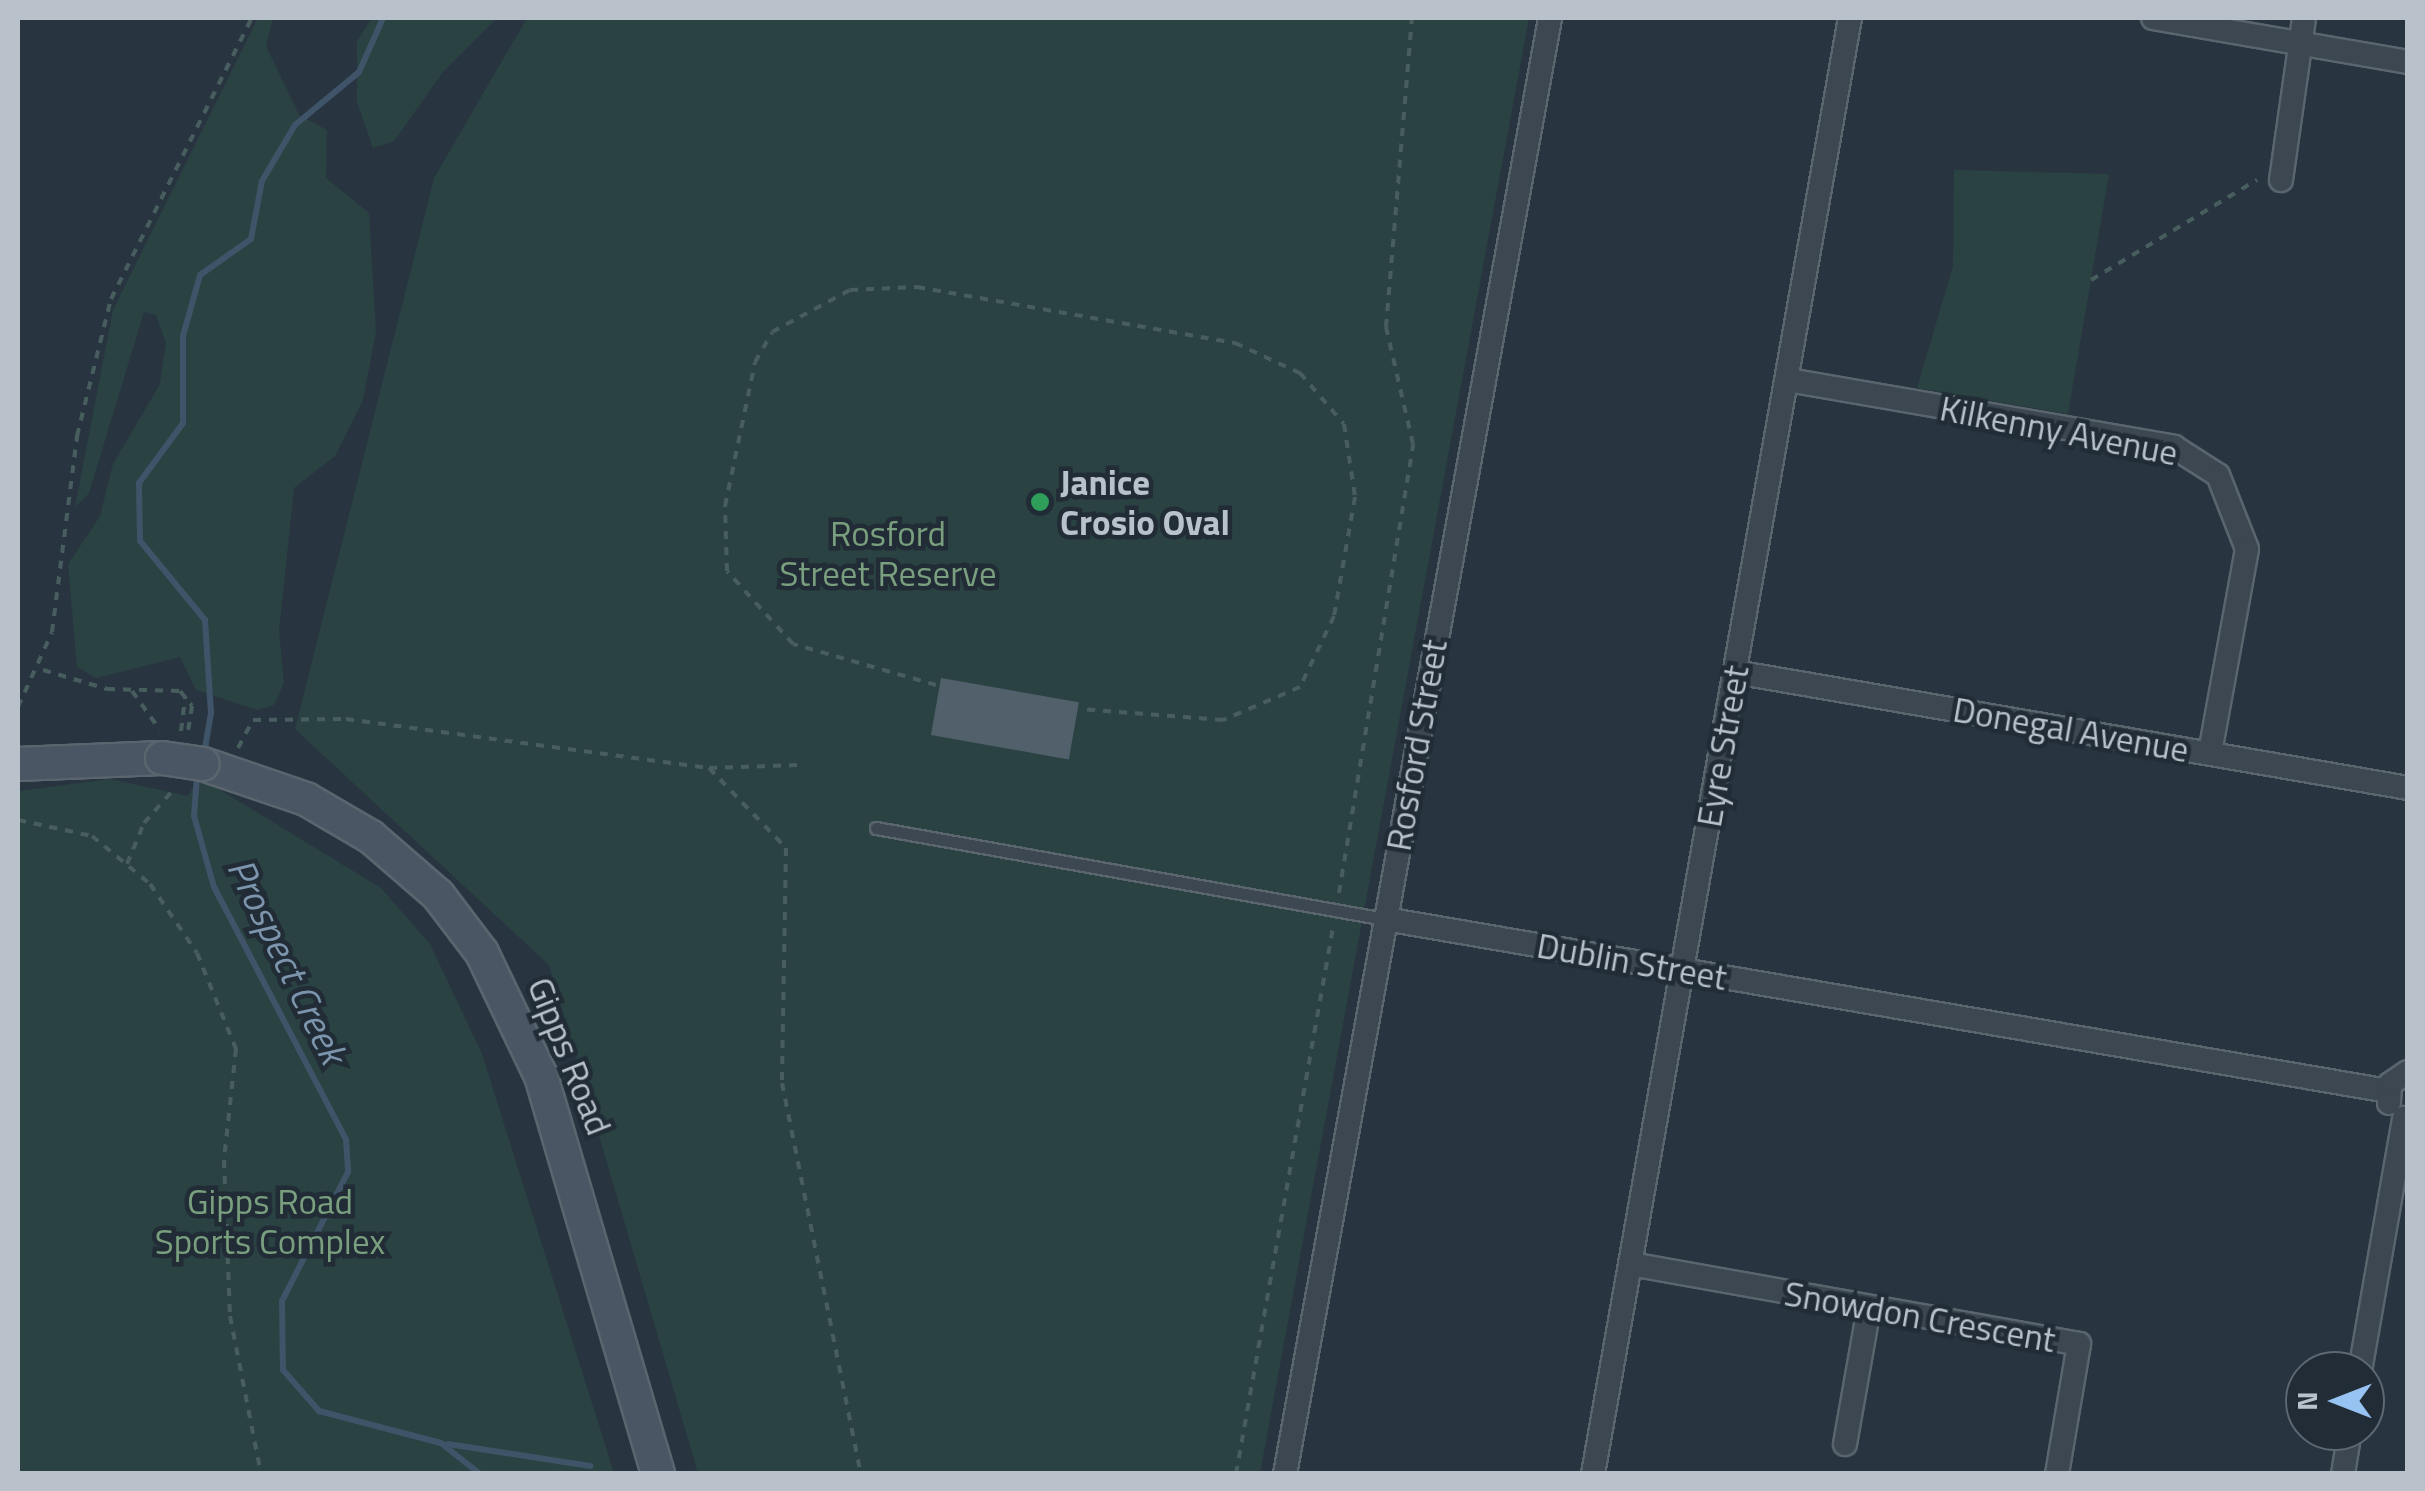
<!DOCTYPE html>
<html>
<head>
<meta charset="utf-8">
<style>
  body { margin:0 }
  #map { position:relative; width:2425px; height:1491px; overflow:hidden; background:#283541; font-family:"Titillium Web",sans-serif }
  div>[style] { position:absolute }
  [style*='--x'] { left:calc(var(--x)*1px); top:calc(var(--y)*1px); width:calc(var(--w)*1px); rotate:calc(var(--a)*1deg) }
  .green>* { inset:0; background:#2a4242 }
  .stream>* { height:6px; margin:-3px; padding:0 3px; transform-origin:3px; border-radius:3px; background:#3f5469 }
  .building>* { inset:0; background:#52606c; transform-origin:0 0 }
  .path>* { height:4px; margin-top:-2px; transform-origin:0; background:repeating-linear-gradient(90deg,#485e5e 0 8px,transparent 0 16px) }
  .roads { filter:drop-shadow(2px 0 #5a656e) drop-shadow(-2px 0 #5a656e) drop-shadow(0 2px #5a656e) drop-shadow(0 -2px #5a656e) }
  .service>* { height:11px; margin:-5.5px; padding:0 5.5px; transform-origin:5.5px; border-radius:5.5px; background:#3c4751 }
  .minor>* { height:22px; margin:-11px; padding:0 11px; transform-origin:11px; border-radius:11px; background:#3c4751 }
  .secondary>* { height:32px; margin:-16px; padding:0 16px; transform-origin:16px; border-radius:16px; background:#4b5664 }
  .bridges { filter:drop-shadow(2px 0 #5a656e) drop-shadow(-2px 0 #5a656e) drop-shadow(0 2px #5a656e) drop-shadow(0 -2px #5a656e) }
  .secondary-bridge>* { height:32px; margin:-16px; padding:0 16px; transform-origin:16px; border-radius:16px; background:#4b5664 }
  .dots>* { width:28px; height:28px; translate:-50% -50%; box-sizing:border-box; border:5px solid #212c36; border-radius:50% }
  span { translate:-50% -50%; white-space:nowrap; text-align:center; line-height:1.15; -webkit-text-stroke:9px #212c36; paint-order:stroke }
  .street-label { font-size:35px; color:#b9c2cb }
  .poi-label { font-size:35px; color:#b9c2cb; font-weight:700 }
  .left { translate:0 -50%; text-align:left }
  .park-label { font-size:35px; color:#799f7e }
  .water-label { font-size:38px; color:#7c95ac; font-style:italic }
  .frame { position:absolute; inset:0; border:20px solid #b9c2cb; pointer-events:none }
  .north { position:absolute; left:2285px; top:1351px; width:100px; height:100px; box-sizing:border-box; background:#212c36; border:2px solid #5e6872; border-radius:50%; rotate:270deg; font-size:28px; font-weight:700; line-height:40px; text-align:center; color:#b9c2cb }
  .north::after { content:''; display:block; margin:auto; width:35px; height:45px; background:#97c3f3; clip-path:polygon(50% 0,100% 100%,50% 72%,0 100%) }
</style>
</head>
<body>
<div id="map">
  <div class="green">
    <i style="clip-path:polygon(258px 18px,273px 18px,266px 46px,299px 115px,327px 130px,326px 178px,369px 213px,376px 332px,363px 400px,335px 456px,294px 488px,279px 631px,284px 683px,274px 705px,257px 710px,196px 690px,180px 657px,96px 678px,77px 667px,68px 564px,100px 516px,113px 464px,160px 384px,166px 343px,156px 315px,144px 312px,89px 493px,75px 507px,113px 310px)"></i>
    <i style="clip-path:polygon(372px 18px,497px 18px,443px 72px,394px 141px,373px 148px,357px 102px,357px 41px)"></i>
    <i style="clip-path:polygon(527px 18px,1529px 18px,1260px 1473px,698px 1473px,549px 965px,295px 729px,434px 178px)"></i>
    <i style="clip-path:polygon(1954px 170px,2109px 174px,2068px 414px,1917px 388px,1953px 266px)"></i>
    <i style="clip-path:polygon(199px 777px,381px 888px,430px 944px,482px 1054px,614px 1473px,18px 1473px,18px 791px,110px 779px,188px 796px)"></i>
  </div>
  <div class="stream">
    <i style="--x:204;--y:754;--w:42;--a:-80.3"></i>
    <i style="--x:211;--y:713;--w:93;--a:-93.7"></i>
    <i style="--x:205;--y:620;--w:102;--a:-129.4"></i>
    <i style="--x:140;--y:541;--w:58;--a:-91"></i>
    <i style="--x:139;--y:483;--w:74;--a:-53.7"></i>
    <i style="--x:183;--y:423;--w:87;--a:-90"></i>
    <i style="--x:183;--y:336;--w:63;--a:-74.4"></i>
    <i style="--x:200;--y:275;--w:62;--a:-35.2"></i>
    <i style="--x:251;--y:239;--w:59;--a:-79.3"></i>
    <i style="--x:262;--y:181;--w:65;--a:-59.5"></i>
    <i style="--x:295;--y:125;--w:83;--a:-39.6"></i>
    <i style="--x:359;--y:72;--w:59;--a:-66"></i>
    <i style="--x:197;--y:776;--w:40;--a:94.3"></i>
    <i style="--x:194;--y:816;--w:74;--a:74.3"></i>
    <i style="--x:214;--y:887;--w:285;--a:62.4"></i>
    <i style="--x:346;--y:1140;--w:32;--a:86"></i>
    <i style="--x:348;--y:1172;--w:145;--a:117.1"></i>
    <i style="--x:282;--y:1301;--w:69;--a:89.2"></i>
    <i style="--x:283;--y:1370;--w:55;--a:48.7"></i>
    <i style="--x:319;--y:1411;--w:126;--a:14.7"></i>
    <i style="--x:441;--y:1443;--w:50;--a:38.5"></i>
    <i style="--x:448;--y:1444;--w:144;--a:8.8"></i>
  </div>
  <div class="building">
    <i style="left:941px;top:678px;width:140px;height:58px;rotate:10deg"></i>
  </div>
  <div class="path">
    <i style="--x:2091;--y:280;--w:194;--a:-31.1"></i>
    <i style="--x:43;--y:670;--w:67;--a:16.5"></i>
    <i style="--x:107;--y:689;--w:73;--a:1.6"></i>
    <i style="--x:180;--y:691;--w:19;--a:51"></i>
    <i style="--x:192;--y:706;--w:30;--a:99"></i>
    <i style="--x:936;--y:685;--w:149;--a:-164"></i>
    <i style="--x:793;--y:644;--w:98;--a:-132.1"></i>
    <i style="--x:727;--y:571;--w:65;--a:-91.8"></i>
    <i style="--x:725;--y:506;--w:147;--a:-78.2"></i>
    <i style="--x:755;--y:362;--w:34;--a:-60"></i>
    <i style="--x:772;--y:332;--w:89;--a:-28.3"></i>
    <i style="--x:850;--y:290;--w:67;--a:-2.6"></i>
    <i style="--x:917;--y:287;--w:323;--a:10"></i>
    <i style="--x:1235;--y:343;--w:72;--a:24.8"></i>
    <i style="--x:1300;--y:373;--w:67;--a:49.2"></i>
    <i style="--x:1344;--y:424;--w:74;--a:81.4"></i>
    <i style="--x:1355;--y:497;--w:121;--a:100"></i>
    <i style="--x:1334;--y:616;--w:79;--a:115.6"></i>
    <i style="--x:1300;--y:687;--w:84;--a:156.8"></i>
    <i style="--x:1223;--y:720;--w:143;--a:-175.6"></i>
    <i style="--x:132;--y:691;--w:48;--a:54.3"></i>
    <i style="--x:18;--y:707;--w:82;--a:-65.6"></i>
    <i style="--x:52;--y:632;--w:198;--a:-82.7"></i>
    <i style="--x:77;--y:436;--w:141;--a:-76.1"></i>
    <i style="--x:111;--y:299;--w:314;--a:-63.4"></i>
    <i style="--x:181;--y:731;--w:35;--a:-83"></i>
    <i style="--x:238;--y:748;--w:32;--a:-62"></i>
    <i style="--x:253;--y:720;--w:93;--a:-0.6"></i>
    <i style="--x:346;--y:719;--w:366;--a:7.7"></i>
    <i style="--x:709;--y:768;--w:111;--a:46.1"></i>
    <i style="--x:786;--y:848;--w:235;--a:91"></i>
    <i style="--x:782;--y:1083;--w:399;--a:78.6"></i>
    <i style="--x:709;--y:768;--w:90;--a:-1.9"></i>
    <i style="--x:18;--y:820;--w:76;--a:12.2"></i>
    <i style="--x:92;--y:836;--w:75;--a:39.6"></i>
    <i style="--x:150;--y:884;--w:83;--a:55.7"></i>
    <i style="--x:197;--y:953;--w:104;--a:67.9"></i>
    <i style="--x:236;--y:1049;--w:112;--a:96.2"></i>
    <i style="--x:224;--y:1160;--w:156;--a:87.8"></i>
    <i style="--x:230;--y:1316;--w:161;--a:78.9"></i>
    <i style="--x:127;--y:864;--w:44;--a:-67.5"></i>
    <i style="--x:144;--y:823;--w:45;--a:-48.6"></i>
    <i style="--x:1339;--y:893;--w:455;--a:-80.6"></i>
    <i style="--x:1413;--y:444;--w:120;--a:-103"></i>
    <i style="--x:1386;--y:327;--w:310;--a:-85.2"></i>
    <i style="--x:1236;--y:1474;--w:556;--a:-79.94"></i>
  </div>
  <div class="roads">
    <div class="service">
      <i style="--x:876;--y:828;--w:517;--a:10.14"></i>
    </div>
    <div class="minor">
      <i style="--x:2153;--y:18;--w:259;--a:9.8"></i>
      <i style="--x:2281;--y:180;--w:164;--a:-81.9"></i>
      <i style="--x:1788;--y:380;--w:392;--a:9.8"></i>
      <i style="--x:2174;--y:447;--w:52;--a:32.5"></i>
      <i style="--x:2218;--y:475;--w:79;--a:68.6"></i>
      <i style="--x:2247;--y:549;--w:206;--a:100.3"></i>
      <i style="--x:1735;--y:672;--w:683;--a:9.78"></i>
      <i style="--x:1385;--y:919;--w:1018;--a:9.73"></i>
      <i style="--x:2389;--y:1103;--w:19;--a:-87"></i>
      <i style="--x:2390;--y:1084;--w:22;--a:-34"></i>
      <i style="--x:1631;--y:1264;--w:455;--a:10.1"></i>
      <i style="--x:2079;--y:1344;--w:132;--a:99.6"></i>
      <i style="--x:2360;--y:1371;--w:257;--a:-80.1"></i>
      <i style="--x:1845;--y:1444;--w:138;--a:-80"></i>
      <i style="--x:1285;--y:1474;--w:1480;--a:-79.68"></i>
      <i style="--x:1593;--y:1474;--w:1479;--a:-79.99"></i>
      <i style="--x:2343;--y:1474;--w:44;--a:-80.8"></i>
    </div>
    <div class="secondary">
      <i style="--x:18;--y:764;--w:144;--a:-2.4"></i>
      <i style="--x:203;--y:764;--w:109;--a:18.8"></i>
      <i style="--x:306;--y:799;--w:75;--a:30.3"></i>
      <i style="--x:371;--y:837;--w:89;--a:40.9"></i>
      <i style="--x:438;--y:895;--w:73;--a:52.8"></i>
      <i style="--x:482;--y:953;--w:136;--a:64.4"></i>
      <i style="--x:541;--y:1076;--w:415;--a:73.6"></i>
    </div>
  </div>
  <div class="bridges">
    <div class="secondary-bridge">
      <i style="--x:162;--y:758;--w:41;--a:8.3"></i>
    </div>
  </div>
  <div class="dots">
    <i style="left:1040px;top:502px;background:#2e9e5b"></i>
  </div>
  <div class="street-label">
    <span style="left:2059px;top:430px;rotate:11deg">Kilkenny Avenue</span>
    <span style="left:2071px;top:729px;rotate:10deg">Donegal Avenue</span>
    <span style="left:1416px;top:745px;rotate:-80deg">Rosford Street</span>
    <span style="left:1722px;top:746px;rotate:-80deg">Eyre Street</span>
    <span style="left:1632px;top:961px;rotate:10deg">Dublin Street</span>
    <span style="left:570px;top:1056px;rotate:68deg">Gipps Road</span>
    <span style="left:1920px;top:1316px;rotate:10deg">Snowdon Crescent</span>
  </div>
  <div class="poi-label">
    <span class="left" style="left:1060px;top:502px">Janice<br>Crosio Oval</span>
  </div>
  <div class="park-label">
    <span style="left:888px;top:553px">Rosford<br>Street Reserve</span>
    <span style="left:270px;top:1221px">Gipps Road<br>Sports Complex</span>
  </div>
  <div class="water-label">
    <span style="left:287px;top:961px;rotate:64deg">Prospect Creek</span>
  </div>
  <div class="frame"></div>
  <div class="north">N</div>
</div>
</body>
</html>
